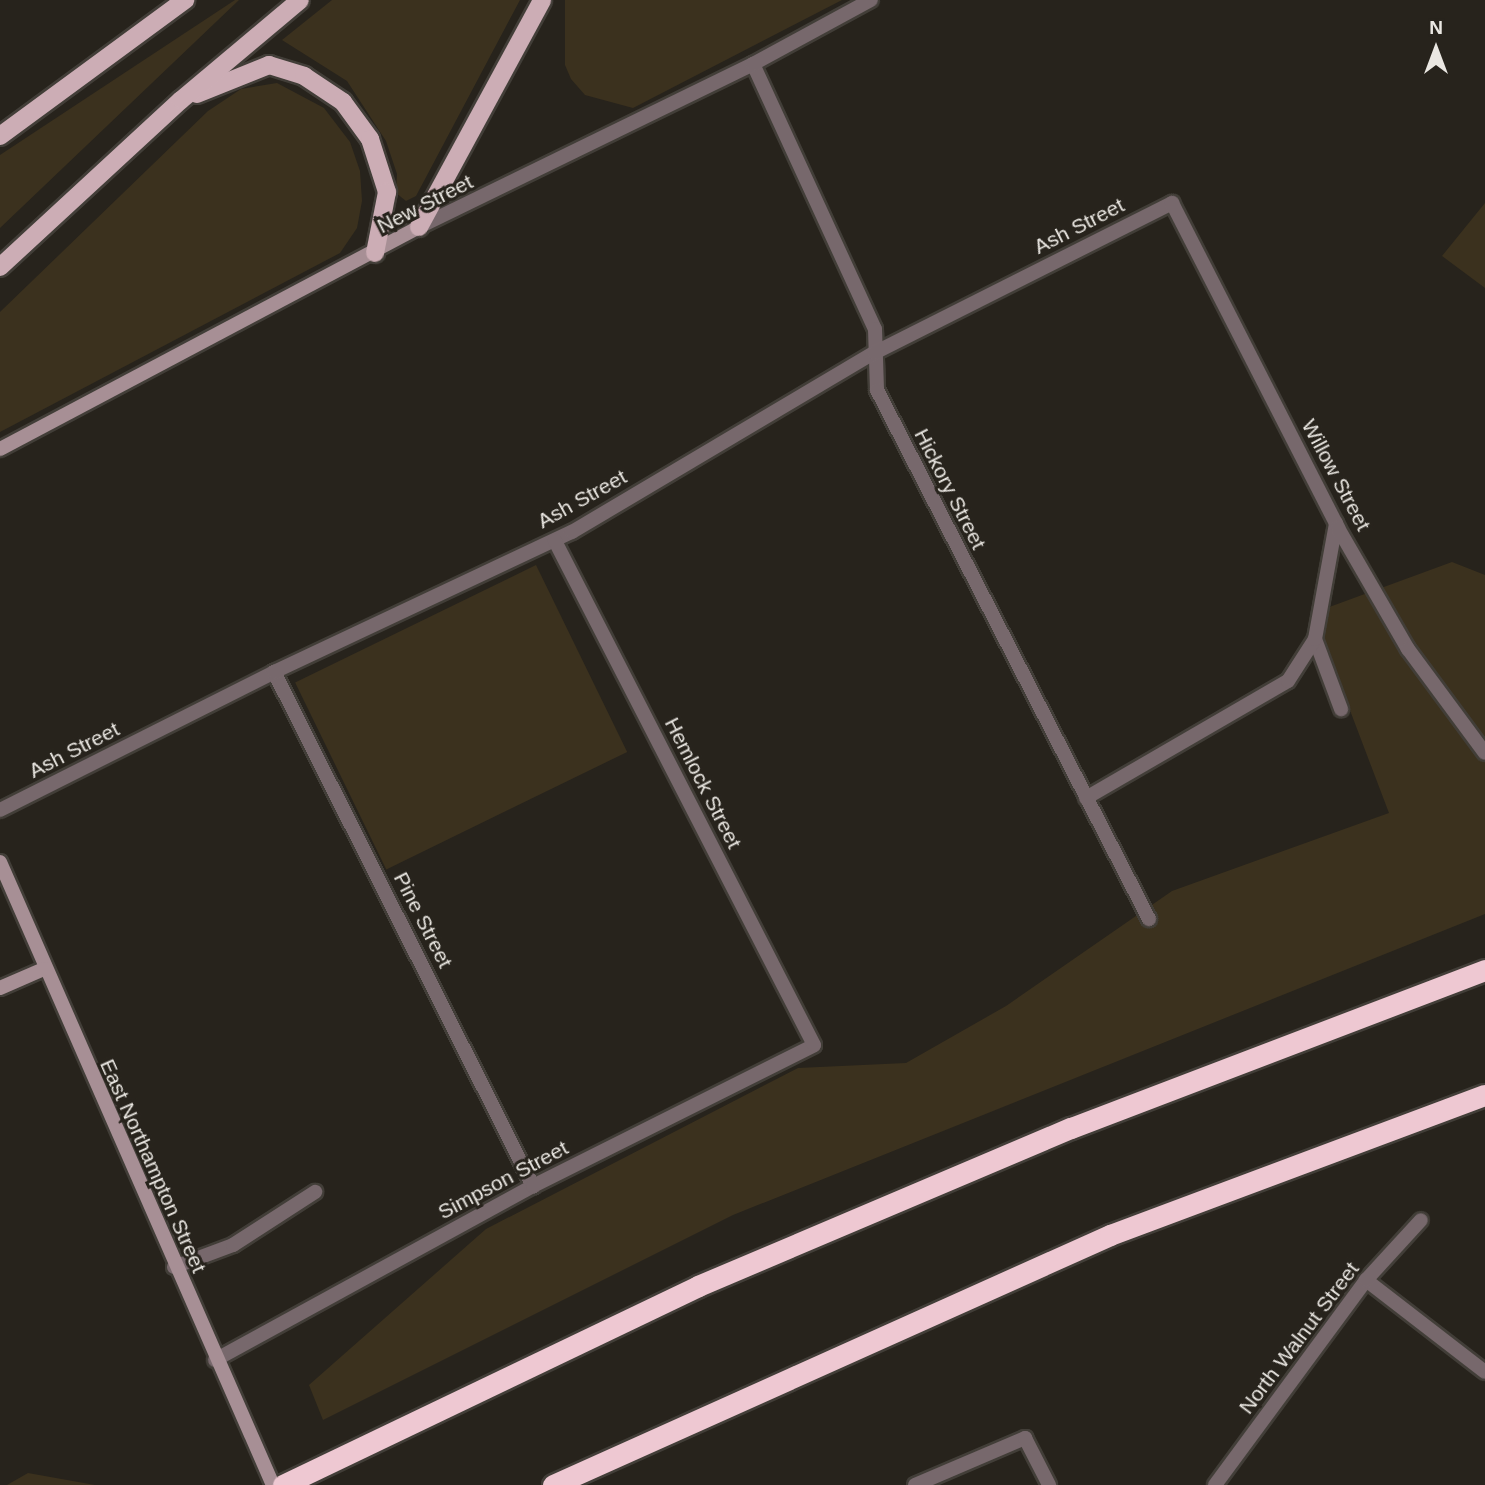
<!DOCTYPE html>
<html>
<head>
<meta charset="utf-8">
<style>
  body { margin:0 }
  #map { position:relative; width:1485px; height:1485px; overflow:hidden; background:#27231c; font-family:Helvetica,sans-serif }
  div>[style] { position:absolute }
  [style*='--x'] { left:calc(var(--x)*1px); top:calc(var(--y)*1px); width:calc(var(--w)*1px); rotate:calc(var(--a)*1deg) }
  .green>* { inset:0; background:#3b311e; transform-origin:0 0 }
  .roads { filter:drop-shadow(2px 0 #423e38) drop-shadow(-2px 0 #423e38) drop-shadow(0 2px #423e38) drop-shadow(0 -2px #423e38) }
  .lane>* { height:14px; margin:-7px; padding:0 7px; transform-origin:7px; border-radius:7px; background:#77686c }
  .street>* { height:14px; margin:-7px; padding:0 7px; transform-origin:7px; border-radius:7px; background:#77686c }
  .secondary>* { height:14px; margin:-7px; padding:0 7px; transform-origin:7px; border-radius:7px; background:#a78f95 }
  .primary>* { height:18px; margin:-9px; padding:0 9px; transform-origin:9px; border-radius:9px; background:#ccadb5 }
  .highway>* { height:21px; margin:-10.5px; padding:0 10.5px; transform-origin:10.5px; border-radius:10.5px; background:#eec8d2 }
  span { translate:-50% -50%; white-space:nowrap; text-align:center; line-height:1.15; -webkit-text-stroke:6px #27231c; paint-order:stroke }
  .street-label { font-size:21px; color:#eae7e2 }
  .north { position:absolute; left:1401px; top:14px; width:70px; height:70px; -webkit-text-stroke:5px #27231c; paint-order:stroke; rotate:0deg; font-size:19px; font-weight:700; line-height:28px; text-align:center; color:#eae7e2 }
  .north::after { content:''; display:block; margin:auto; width:24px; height:32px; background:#eae7e2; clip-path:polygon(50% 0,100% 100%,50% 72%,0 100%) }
</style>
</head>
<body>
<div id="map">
  <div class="green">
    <i style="clip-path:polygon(235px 0,239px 0,0 228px,0 155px)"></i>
    <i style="clip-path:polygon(332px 0,520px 0,416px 196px,406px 201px,396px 193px,397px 174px,386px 141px,347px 81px,282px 40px)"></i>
    <i style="clip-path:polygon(565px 0,842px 0,633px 108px,585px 95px,571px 79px,565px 65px)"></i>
    <i style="clip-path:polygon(277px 83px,324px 108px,350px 142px,360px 171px,362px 201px,357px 228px,340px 253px,0 432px,0 312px,208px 111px,241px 89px)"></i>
    <i style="clip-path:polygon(1485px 203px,1485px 288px,1442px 256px)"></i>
    <i style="clip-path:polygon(1452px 562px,1485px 575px,1485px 914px,733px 1215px,323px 1420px,309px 1385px,486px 1229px,798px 1068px,906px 1063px,1006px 1006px,1172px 891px,1389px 813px,1313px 613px)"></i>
    <i style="left:536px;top:565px;width:208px;height:268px;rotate:64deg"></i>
    <i style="clip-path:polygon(28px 1473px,95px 1485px,7px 1485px)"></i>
  </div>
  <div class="roads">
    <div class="lane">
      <i style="--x:1315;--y:639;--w:75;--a:69.6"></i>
      <i style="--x:1086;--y:798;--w:233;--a:-30.1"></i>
      <i style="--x:1288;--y:681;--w:50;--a:-57.3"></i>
      <i style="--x:1315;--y:639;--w:118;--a:-79.7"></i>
      <i style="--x:174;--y:1267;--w:63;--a:-20.4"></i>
      <i style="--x:233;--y:1245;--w:98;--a:-32.9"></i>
    </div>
    <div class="street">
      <i style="--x:753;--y:64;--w:292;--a:65.3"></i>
      <i style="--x:875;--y:329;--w:61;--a:88.1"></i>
      <i style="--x:877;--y:390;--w:595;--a:62.79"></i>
      <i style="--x:419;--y:227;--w:372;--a:-26"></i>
      <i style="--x:753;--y:64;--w:134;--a:-28.5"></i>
      <i style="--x:274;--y:672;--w:576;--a:63.26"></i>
      <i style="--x:0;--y:810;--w:307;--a:-26.7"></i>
      <i style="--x:274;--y:672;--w:329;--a:-25.2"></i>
      <i style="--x:572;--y:532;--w:351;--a:-30.7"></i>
      <i style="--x:874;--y:353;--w:334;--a:-26.7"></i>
      <i style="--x:1172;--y:203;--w:365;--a:62.9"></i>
      <i style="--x:1338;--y:528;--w:140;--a:60"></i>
      <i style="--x:1408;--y:649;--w:129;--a:53.5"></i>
      <i style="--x:1366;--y:1280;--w:150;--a:37.7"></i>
      <i style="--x:215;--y:1360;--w:362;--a:-28.7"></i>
      <i style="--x:533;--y:1186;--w:314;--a:-26.6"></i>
      <i style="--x:814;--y:1045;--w:567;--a:-117.2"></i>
      <i style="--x:915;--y:1485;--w:120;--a:-23.1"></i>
      <i style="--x:1025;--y:1438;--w:53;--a:62.9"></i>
      <i style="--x:1215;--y:1485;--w:255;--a:-53.6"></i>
      <i style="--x:1366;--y:1280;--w:81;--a:-47.5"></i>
    </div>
    <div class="secondary">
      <i style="--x:0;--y:449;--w:474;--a:-27.9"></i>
      <i style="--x:0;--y:862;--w:680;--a:66.34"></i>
      <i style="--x:0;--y:988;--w:48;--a:-23.4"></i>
    </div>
    <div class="primary">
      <i style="--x:197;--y:94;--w:78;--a:-21.9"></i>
      <i style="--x:269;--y:65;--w:37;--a:17"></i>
      <i style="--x:304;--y:76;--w:47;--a:33.7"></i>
      <i style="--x:343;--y:102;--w:46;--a:53.9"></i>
      <i style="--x:370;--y:139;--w:56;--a:72.2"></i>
      <i style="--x:387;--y:192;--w:62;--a:101.1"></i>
      <i style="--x:0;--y:136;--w:230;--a:-36.3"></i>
      <i style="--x:419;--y:227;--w:258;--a:-61.5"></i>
      <i style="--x:0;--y:267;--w:246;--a:-42.7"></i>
      <i style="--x:181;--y:100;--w:155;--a:-40"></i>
    </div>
    <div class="highway">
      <i style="--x:283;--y:1485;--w:460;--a:-25.6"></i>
      <i style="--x:698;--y:1286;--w:405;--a:-23"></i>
      <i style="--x:1071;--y:1128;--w:443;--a:-20.9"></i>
      <i style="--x:553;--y:1485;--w:611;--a:-24.17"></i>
      <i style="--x:1110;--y:1235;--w:400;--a:-20.5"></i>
    </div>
  </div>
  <div class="street-label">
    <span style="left:425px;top:204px;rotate:-27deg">New Street</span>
    <span style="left:1079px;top:226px;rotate:-27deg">Ash Street</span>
    <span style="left:1336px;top:475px;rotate:62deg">Willow Street</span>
    <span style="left:950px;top:489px;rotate:63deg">Hickory Street</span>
    <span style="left:582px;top:499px;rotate:-29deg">Ash Street</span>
    <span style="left:74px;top:750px;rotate:-27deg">Ash Street</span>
    <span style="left:703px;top:783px;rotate:63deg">Hemlock Street</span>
    <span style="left:423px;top:920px;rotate:63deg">Pine Street</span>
    <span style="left:153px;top:1166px;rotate:66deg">East Northampton Street</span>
    <span style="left:503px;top:1180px;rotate:-28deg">Simpson Street</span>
    <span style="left:1299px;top:1338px;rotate:-53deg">North Walnut Street</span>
  </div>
  <div class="north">N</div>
</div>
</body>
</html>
